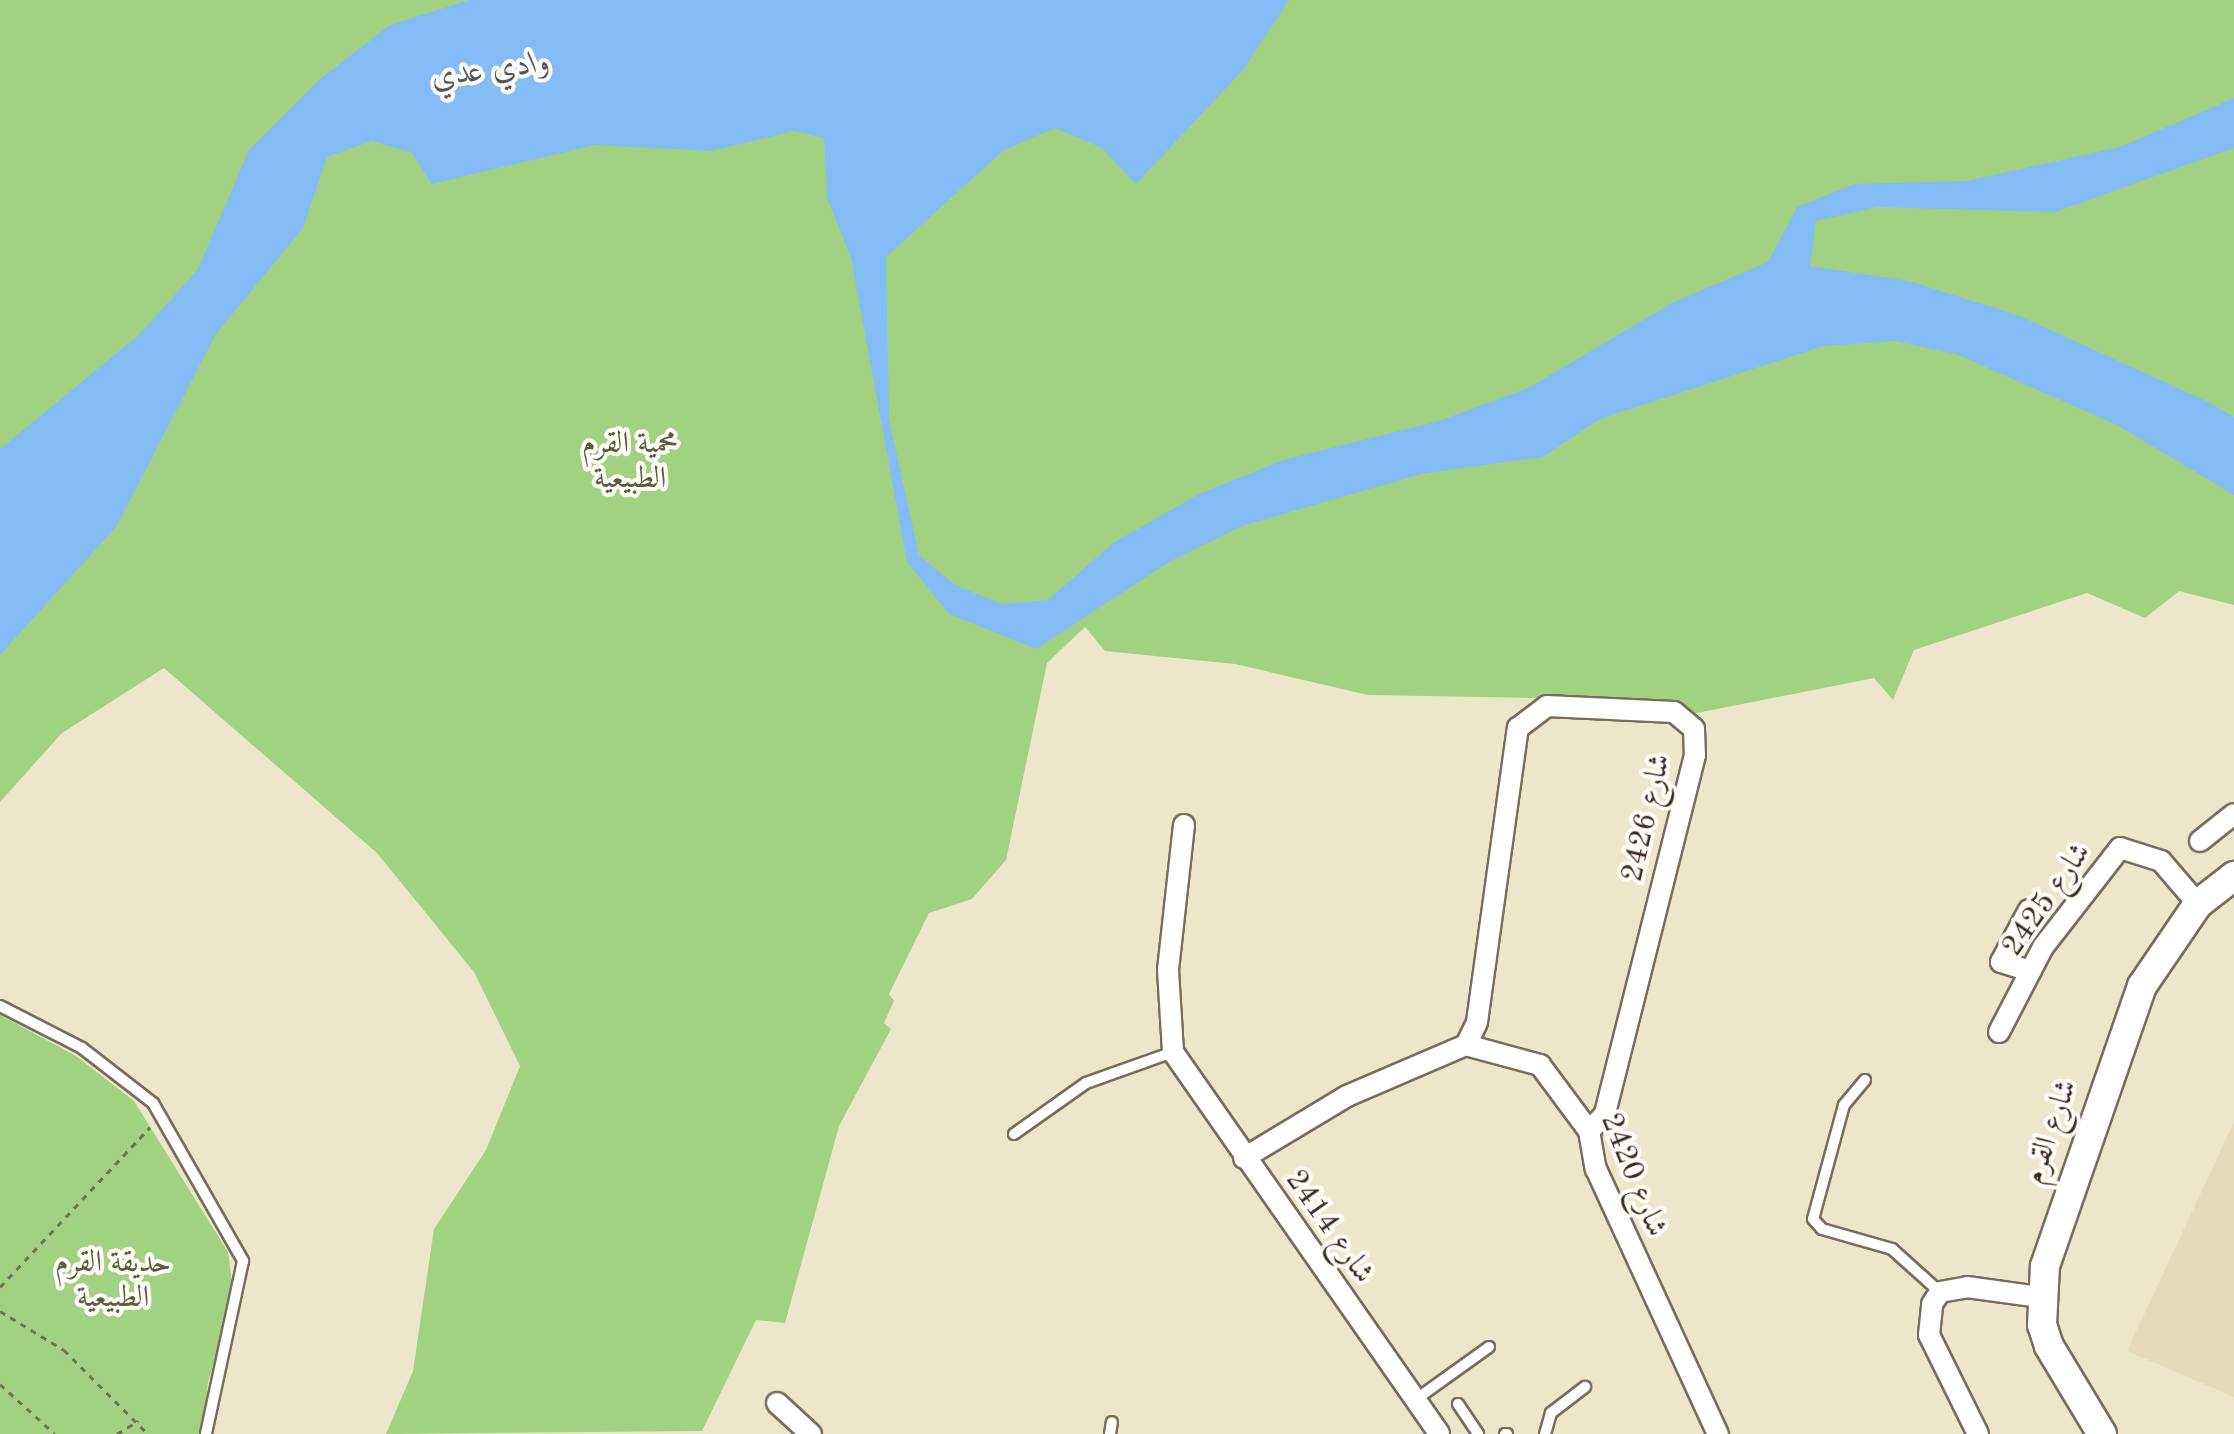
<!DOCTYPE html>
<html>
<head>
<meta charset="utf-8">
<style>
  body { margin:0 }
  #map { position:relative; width:2234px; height:1434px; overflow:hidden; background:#ece7cb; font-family:"Old Standard TT",Amiri,serif }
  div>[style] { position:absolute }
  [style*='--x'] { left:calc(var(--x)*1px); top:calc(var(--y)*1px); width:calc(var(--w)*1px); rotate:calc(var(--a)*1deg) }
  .built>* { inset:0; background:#e6daba }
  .green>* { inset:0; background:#a1d281 }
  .water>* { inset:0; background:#86bcf5 }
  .path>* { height:3px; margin-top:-1.5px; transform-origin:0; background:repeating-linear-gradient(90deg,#796c5b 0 6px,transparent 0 12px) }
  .roads { filter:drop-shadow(2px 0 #796c5b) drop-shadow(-2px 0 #796c5b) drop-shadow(0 2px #796c5b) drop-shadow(0 -2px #796c5b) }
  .lane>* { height:10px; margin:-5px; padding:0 5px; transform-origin:5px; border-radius:5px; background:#fff }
  .street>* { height:20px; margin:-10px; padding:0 10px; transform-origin:10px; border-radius:10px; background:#fff }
  .secondary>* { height:28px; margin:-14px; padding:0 14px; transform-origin:14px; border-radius:14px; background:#fff }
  span { translate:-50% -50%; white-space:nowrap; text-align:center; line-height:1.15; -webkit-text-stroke:8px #fdfcf7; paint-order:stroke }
  .park-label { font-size:30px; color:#5a5c3c }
  .street-label { font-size:30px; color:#3b2a1e }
  .water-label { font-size:32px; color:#52565e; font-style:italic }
</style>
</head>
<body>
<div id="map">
  <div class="built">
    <i style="clip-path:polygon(2234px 1122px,2234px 1397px,2127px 1351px)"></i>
  </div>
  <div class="green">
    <i style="clip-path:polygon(0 0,2234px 0,2234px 605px,2179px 591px,2145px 618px,2087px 593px,1914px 650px,1893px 700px,1874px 678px,1692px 714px,1658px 700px,1368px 695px,1235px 664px,1105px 651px,1085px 627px,1047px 663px,1006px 860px,972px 899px,929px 913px,889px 994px,894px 1001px,884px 1023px,891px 1029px,839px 1126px,785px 1323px,756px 1320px,702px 1431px,386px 1434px,413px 1371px,434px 1229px,486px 1150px,520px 1066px,474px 972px,377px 853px,164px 668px,62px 733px,0 802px)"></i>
    <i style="clip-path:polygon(0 1015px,76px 1056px,134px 1101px,228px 1252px,234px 1296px,208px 1382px,203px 1434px,0 1434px)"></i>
  </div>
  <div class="water">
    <i style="clip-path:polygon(469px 0,1289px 0,1243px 70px,1136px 184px,1102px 148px,1055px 128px,1004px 150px,886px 257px,889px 419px,919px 555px,955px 585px,1002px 604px,1048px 600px,1113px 543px,1199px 494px,1283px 460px,1439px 421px,1528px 388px,1674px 302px,1768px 262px,1797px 207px,1854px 184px,1966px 181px,2120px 147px,2234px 98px,2234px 148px,2055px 212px,1878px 207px,1816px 221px,1810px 266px,1909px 281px,2020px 316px,2206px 401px,2234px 417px,2234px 495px,2117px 425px,1956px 354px,1895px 341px,1824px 346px,1600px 419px,1543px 457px,1421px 474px,1242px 526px,1169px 562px,1036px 649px,949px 614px,907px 562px,851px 258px,827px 198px,824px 138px,794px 131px,711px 151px,595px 145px,432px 184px,412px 153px,372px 141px,327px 157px,303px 228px,216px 334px,116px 527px,0 655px,0 449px,140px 334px,198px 269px,249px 150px,320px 79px,390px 25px)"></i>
  </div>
  <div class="path">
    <i style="--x:0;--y:1287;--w:219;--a:-46.8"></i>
    <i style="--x:0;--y:1311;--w:75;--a:31.4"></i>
    <i style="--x:64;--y:1350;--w:119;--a:45"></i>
    <i style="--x:0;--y:1384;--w:74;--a:42.3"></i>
    <i style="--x:117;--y:1434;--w:25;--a:-32"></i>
  </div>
  <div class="roads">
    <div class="lane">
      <i style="--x:0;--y:1006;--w:92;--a:27.1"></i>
      <i style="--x:82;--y:1048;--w:90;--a:37.8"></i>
      <i style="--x:153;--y:1103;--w:182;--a:60.3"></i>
      <i style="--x:243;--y:1261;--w:177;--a:102.1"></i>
      <i style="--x:1865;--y:1080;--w:33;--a:130"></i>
      <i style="--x:1844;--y:1105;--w:118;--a:105.2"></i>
      <i style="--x:1813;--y:1219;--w:13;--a:48"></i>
      <i style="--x:1822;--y:1229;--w:73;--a:15.9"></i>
      <i style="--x:1892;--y:1249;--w:64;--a:41.9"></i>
      <i style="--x:1014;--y:1134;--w:88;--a:-35.3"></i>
      <i style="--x:1086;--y:1083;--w:92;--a:-19.6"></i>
      <i style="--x:1415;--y:1400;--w:91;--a:-35.6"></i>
      <i style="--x:1458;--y:1404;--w:36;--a:56"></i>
      <i style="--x:1110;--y:1434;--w:12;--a:-81"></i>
      <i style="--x:1505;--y:1434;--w:2;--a:0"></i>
      <i style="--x:1545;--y:1434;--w:22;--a:-74"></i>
      <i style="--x:1551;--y:1413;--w:43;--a:-37.4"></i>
    </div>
    <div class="street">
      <i style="--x:1184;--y:825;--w:146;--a:96.3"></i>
      <i style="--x:1168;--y:970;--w:82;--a:86.5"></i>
      <i style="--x:1173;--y:1052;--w:465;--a:55.1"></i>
      <i style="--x:2200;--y:841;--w:43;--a:-38.5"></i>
      <i style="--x:2029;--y:910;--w:59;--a:118.3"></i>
      <i style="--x:2001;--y:962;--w:31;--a:17"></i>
      <i style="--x:1999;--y:1032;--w:96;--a:-62.6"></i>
      <i style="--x:2043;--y:947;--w:125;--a:-52.1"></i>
      <i style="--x:2120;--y:848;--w:43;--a:17.6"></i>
      <i style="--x:2161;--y:861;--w:57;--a:49.3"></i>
      <i style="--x:1466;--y:1045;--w:25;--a:-64"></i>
      <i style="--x:1477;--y:1022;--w:297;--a:-82.1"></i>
      <i style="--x:1518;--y:728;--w:36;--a:-37"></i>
      <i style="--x:1547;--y:706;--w:127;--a:2.7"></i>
      <i style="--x:1674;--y:712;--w:26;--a:40"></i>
      <i style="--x:1694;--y:729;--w:26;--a:88"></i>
      <i style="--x:1695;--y:755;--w:370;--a:104.1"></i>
      <i style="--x:1605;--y:1114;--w:23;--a:133"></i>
      <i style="--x:1244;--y:1158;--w:120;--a:-31"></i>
      <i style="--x:1347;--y:1096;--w:129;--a:-23.2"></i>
      <i style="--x:1466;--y:1045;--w:77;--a:15.1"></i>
      <i style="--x:1540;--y:1065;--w:82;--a:53.4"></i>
      <i style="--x:1589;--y:1131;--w:39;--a:80"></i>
      <i style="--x:1596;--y:1169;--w:292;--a:65.3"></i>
      <i style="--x:777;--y:1403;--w:46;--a:42.4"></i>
      <i style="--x:1978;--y:1434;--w:110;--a:-116.3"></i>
      <i style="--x:1929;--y:1335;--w:31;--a:-84"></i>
      <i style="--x:1932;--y:1304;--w:14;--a:-56"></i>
      <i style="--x:1940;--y:1292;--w:27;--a:-10"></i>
      <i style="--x:1967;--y:1287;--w:74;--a:7.8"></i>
    </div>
    <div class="secondary">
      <i style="--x:2102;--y:1434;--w:103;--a:-121.1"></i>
      <i style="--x:2049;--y:1346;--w:22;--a:-108"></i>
      <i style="--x:2042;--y:1325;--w:59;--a:-87.1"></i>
      <i style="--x:2045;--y:1266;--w:296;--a:-70.9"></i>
      <i style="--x:2142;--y:986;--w:99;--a:-55.7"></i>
      <i style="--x:2198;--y:904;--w:46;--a:-37.9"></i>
    </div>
  </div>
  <div class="park-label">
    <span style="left:630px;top:461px">محمية القرم<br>الطبيعية</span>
    <span style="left:113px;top:1280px">حديقة القرم<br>الطبيعية</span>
  </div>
  <div class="street-label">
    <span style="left:1647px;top:818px;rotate:-77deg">2426 شارع</span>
    <span style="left:2047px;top:900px;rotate:-55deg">2425 شارع</span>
    <span style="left:2051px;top:1132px;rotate:-71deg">شارع القرم</span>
    <span style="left:1633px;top:1175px;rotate:68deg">2420 شارع</span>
    <span style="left:1329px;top:1227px;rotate:55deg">2414 شارع</span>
  </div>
  <div class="water-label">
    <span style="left:491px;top:71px;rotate:-8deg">وادي عدي</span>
  </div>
</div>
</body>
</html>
